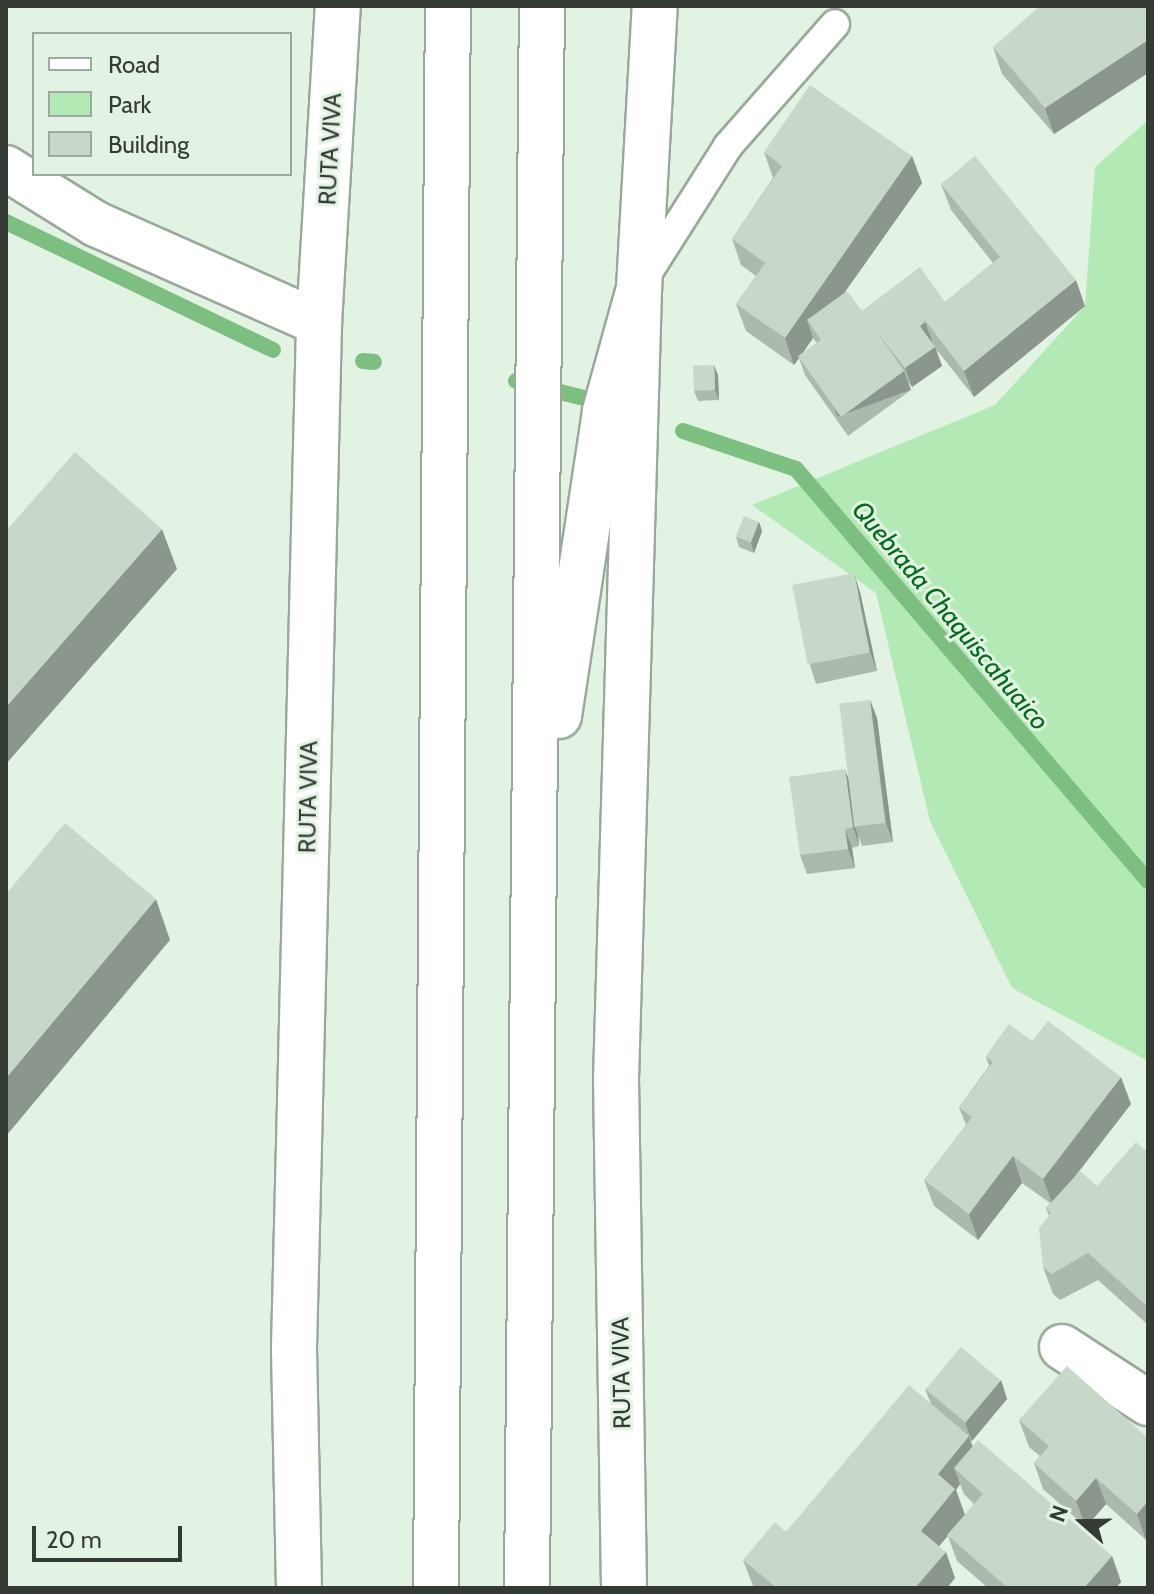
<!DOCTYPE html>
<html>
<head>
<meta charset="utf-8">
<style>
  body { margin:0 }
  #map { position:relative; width:1154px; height:1594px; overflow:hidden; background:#e3f3e3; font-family:Cabin,sans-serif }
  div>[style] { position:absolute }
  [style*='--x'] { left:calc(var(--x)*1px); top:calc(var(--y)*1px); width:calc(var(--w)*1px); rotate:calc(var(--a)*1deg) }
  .green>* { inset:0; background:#b3e9b4 }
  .stream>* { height:16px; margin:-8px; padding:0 8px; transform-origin:8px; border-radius:8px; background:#7dbf80 }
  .roads { filter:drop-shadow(2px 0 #99a999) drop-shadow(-2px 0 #99a999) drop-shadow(0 2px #99a999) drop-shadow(0 -2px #99a999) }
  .lane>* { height:28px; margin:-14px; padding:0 14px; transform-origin:14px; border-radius:14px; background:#fff }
  .street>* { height:44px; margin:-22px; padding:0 22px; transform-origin:22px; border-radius:22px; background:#fff }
  .primary>* { height:44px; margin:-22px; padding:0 22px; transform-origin:22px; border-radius:22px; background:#fff }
  .highway>* { height:44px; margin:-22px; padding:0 22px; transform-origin:22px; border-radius:22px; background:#fff }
  .wall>* { inset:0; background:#abbaac }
  .shaded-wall>* { inset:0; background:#8b978c; transform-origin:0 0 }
  .building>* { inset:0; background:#c7d8c8; transform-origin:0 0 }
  span { translate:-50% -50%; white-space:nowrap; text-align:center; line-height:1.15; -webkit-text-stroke:6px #e3f3e3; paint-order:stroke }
  .street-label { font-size:24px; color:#343b34 }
  .water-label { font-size:26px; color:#026b1c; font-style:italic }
  .frame { position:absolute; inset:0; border:8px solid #343b34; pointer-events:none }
  .legend { position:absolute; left:32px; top:32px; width:260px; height:144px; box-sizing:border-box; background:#e3f3e3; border:2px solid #9da99d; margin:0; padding:10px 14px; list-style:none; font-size:24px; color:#343b34 }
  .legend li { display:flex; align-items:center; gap:16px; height:40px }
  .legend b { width:40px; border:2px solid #9da99d }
  .north { position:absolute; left:1042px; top:1482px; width:80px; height:80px; -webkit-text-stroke:6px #e3f3e3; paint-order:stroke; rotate:290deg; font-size:22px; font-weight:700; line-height:32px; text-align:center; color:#343b34 }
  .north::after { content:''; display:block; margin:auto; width:28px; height:36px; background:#343b34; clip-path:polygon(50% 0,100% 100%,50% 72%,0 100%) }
  .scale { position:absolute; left:32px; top:1526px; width:150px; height:36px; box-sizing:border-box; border:4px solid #343b34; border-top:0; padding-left:10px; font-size:24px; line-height:28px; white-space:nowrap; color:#343b34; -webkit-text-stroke:6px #e3f3e3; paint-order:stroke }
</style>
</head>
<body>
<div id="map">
  <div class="green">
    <i style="clip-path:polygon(1148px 120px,1148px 1061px,1012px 988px,930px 821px,876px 593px,752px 505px,995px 405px,1085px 306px,1095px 167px)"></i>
  </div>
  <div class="stream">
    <i style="--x:6;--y:222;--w:296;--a:25.6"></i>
    <i style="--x:363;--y:361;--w:11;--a:5"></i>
    <i style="--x:516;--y:381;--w:70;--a:14"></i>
    <i style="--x:683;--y:431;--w:119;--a:18.6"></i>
    <i style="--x:796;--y:469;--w:542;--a:49.49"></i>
  </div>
  <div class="roads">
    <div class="lane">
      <i style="--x:645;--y:277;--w:155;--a:-57.6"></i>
      <i style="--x:728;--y:146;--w:162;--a:-48.7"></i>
    </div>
    <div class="street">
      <i style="--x:6;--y:168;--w:106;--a:31.9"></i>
      <i style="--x:96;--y:224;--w:244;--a:23.9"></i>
      <i style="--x:1062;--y:1347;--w:103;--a:33.1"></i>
    </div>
    <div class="primary">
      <i style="--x:299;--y:1588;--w:240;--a:-91.2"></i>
      <i style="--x:294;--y:1348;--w:1025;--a:-88.6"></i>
      <i style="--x:319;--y:323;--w:318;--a:-86.6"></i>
      <i style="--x:624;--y:1588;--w:509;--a:-90.9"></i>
      <i style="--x:616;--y:1079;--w:791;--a:-88.33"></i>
      <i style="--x:639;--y:288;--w:282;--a:-86.8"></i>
    </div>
    <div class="highway">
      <i style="--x:559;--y:716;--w:308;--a:-81.4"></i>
      <i style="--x:605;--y:411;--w:128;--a:-74.5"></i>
      <i style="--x:436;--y:1588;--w:1582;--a:-89.57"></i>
      <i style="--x:527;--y:1588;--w:1582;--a:-89.46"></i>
    </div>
  </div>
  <div class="wall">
    <i style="clip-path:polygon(1148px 6px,1148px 73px,1054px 134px,1002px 74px,993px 47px)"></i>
    <i style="clip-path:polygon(evenodd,764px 152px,912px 156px,922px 183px,844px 293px,862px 311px,945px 302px,993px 263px,951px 210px,941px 184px,1085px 306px,974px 397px,936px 349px,942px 366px,912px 387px,908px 382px,911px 390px,848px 436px,805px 375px,799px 358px,794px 365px,746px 331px,736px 304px,756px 276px,741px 265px,732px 239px,773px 178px,764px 152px,813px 338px,817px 343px,803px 353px,813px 338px)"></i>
    <i style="clip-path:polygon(718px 375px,719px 400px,698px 401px,694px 391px)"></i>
    <i style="clip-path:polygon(759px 522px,762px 531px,754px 553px,739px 547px,736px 537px)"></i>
    <i style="clip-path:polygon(860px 592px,877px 671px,816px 684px,810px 665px)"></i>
    <i style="clip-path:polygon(870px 700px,877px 718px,893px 842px,862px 846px,858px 835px,859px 846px,852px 848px,855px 868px,807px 874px,800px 855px,849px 779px)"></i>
    <i style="clip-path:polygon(1032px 1041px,1131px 1104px,1075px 1176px,1097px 1186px,1148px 1153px,1148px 1325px,1098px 1280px,1060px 1300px,1053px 1294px,1043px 1267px,1049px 1216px,1046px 1208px,1050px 1203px,1022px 1183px,978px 1240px,934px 1206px,924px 1180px,966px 1125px,959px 1107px,989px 1066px,986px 1056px)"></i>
    <i style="clip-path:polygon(evenodd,1001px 1380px,1007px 1399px,972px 1441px,970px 1439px,972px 1446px,1112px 1556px,1121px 1582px,1116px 1588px,988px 1588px,957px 1561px,948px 1536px,939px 1546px,955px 1578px,947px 1588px,755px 1588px,753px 1586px,743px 1560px,786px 1532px,931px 1404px,925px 1389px,1001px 1380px,960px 1484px,964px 1494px,974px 1504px,965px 1515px,956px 1490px,960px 1484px)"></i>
    <i style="clip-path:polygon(1019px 1420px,1148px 1438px,1146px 1540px,1106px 1504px,1086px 1527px,1043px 1489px,1034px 1463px,1040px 1456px,1029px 1447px)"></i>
  </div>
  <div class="shaded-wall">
    <i style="clip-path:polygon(1148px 40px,1148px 73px,1054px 134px,1045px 108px)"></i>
    <i style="clip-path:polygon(912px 156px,922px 183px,816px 333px,807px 320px,813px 338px,794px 365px,785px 338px)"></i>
    <i style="clip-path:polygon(1076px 280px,1085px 306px,974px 397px,964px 371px)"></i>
    <i style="clip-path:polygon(925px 322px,932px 341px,927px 345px,920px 326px)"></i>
    <i style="clip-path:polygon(935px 347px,942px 366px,912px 387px,905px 368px)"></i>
    <i style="clip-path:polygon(714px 365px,718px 375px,719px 400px,715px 390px)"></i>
    <i style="left:904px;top:371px;width:20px;height:78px;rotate:70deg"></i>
    <i style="clip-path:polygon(759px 522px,762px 531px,754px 553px,751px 543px)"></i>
    <i style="clip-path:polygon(162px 529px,177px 569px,6px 764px,6px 707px)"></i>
    <i style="clip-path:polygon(854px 573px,860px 592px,877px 671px,870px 652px)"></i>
    <i style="clip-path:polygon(870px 700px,877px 718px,893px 842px,886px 823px)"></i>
    <i style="clip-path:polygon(845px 769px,852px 788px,855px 827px,858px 835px,859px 846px,853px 827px)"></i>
    <i style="clip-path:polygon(845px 829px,852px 848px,855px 868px,848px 849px)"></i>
    <i style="clip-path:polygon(156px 899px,170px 940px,6px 1136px,6px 1078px)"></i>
    <i style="clip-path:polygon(1121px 1077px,1131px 1104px,1053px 1205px,1043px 1179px)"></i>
    <i style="clip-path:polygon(1013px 1156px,1022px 1183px,978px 1240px,969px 1214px)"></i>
    <i style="clip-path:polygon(1001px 1380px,1007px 1399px,972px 1441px,965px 1422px)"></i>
    <i style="clip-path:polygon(969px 1436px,978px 1462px,954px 1468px,960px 1484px,956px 1490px,965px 1515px,930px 1557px,921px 1531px,938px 1474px)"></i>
    <i style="clip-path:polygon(1096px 1478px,1106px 1504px,1086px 1527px,1076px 1501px)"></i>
    <i style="clip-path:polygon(1148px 1501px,1148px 1538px,1146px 1540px,1137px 1514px)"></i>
    <i style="clip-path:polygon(946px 1552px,955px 1578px,947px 1588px,915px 1588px)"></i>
    <i style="clip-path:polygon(1112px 1556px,1121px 1582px,1116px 1588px,1084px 1588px)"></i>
  </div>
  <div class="building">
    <i style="clip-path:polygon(1040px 6px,1148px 6px,1148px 40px,1045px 108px,993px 47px)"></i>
    <i style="clip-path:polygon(810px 85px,912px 156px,785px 338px,736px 304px,765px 263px,732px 239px,782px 166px,764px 152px)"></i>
    <i style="clip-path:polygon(975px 156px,1076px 280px,964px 371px,924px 319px,1000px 257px,941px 184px)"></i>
    <i style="clip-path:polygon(920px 267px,945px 302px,924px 319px,925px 322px,920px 326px,935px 347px,905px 368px,876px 331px,904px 371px,841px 417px,798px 356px,821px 340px,807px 320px,847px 291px,862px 311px)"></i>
    <i style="left:714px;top:365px;width:25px;height:21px;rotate:88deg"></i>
    <i style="clip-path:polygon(75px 452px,162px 529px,6px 707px,6px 531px)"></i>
    <i style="left:744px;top:516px;width:16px;height:22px;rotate:22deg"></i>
    <i style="left:854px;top:573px;width:81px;height:63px;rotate:79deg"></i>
    <i style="left:870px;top:700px;width:124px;height:31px;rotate:83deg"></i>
    <i style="clip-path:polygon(845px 769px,853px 827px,845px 829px,848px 849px,800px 855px,789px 777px)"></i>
    <i style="clip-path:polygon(65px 823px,156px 899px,6px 1078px,6px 894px)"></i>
    <i style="clip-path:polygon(1048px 1021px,1121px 1077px,1043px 1179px,1013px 1156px,969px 1214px,924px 1180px,972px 1117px,959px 1107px,993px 1062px,986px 1056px,1009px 1024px,1032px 1041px)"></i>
    <i style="clip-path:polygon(1136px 1142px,1148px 1153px,1148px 1307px,1088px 1253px,1051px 1274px,1043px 1267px,1039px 1228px,1051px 1213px,1046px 1208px,1080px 1171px,1097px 1186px)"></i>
    <i style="left:961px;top:1347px;width:52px;height:55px;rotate:40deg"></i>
    <i style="clip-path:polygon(1067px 1366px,1148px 1438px,1148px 1501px,1137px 1514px,1096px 1478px,1076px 1501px,1034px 1463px,1049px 1446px,1019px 1420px)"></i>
    <i style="clip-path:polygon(909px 1385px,969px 1436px,938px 1474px,955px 1489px,921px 1531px,946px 1552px,915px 1588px,777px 1588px,743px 1560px,775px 1522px,786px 1532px)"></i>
    <i style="clip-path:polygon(978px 1440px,1112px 1556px,1084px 1588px,1008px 1588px,947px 1535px,983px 1494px,954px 1468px)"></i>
  </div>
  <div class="street-label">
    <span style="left:330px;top:149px;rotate:-87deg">RUTA VIVA</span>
    <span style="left:308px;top:797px;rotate:-89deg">RUTA VIVA</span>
    <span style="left:621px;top:1373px;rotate:-91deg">RUTA VIVA</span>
  </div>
  <div class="water-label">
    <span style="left:950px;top:616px;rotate:50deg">Quebrada Chaquiscahuaico</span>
  </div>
  <div class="frame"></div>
  <ul class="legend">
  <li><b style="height:10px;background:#fff"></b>Road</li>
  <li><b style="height:22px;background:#b3e9b4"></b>Park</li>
  <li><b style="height:22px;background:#c7d8c8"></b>Building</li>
  </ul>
  <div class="north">N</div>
  <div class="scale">20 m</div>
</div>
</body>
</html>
